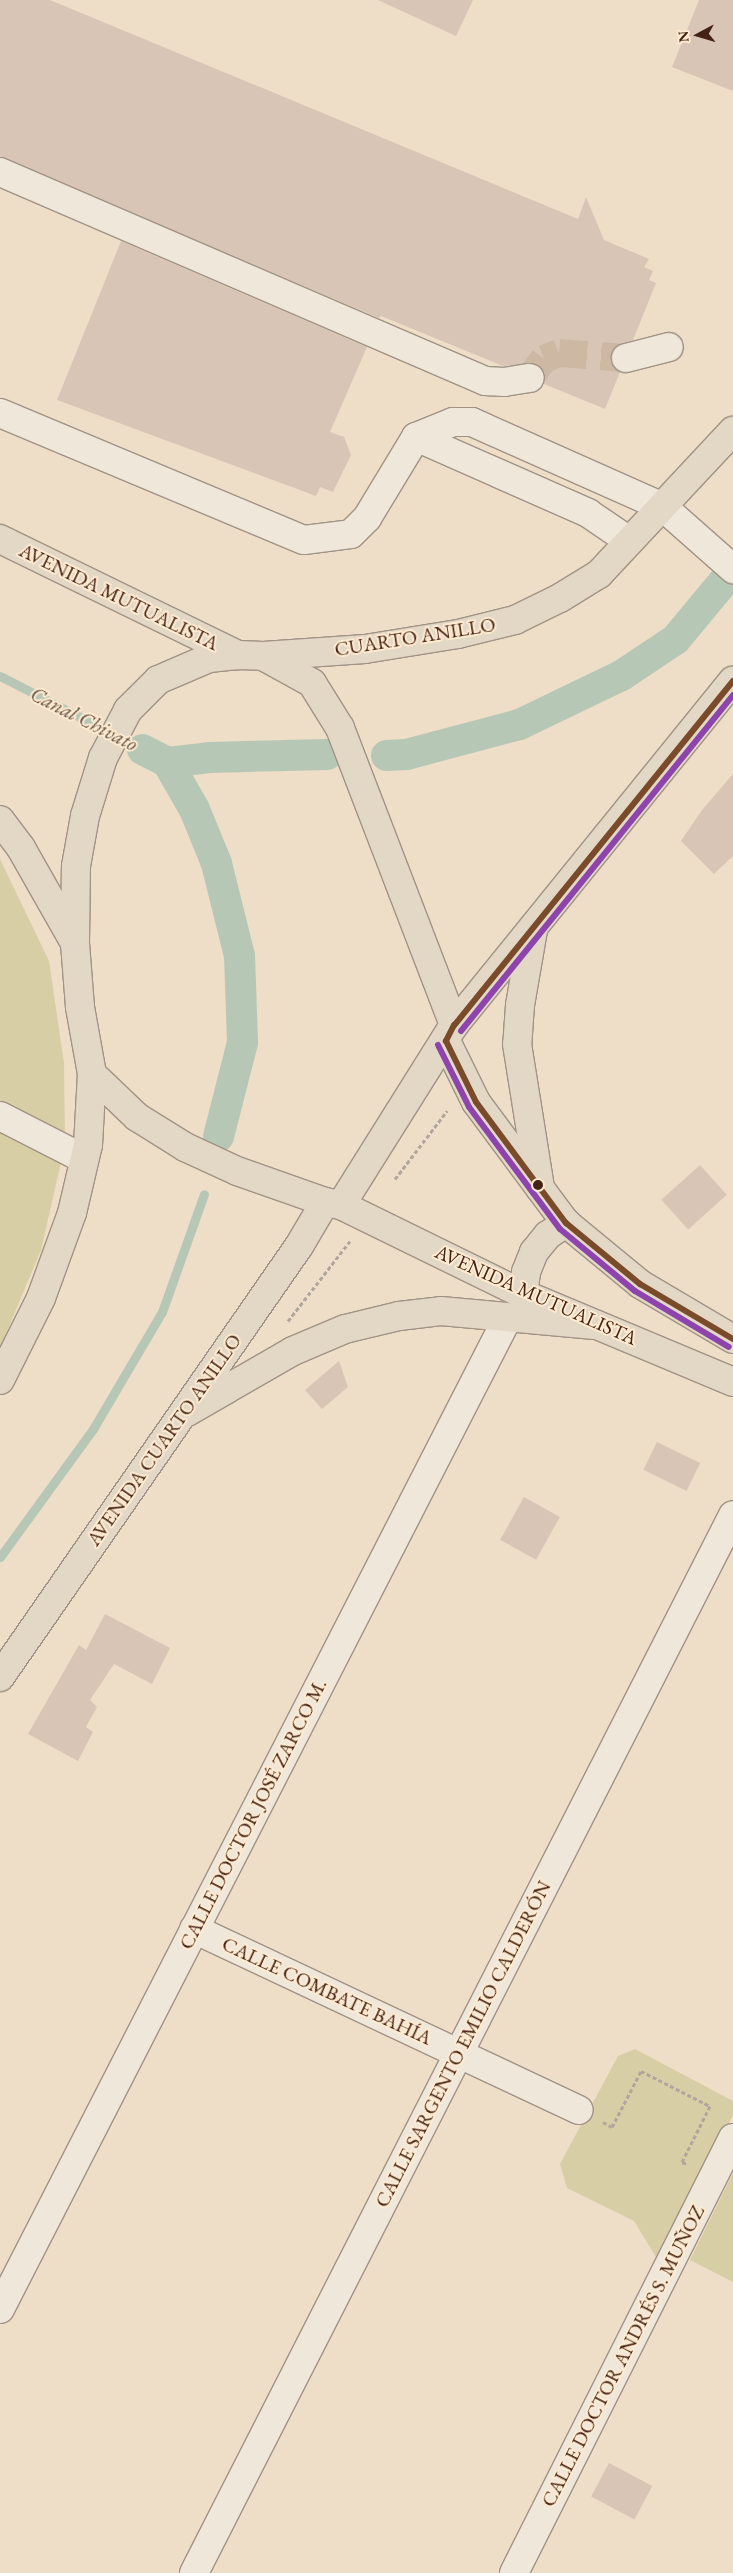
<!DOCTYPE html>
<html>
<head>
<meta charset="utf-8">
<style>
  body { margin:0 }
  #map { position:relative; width:733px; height:2573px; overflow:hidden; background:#eeddc7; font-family:"EB Garamond",serif }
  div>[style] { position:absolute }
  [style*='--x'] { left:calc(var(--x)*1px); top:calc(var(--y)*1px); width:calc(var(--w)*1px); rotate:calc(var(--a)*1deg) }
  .green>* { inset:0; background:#d8cea5 }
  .stream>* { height:9px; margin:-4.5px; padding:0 4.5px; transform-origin:4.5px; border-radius:4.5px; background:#b7c7b5 }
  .canal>* { height:31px; margin:-15.5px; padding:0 15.5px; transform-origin:15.5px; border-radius:15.5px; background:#b7c7b5 }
  .building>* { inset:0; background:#d9c5b6; transform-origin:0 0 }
  .minor-tunnel>* { height:28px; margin-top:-14px; transform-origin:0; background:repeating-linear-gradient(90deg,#ccb8a3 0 28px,transparent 0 42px) }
  .path>* { height:3px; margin-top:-1.5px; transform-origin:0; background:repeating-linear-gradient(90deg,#b0a69c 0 4px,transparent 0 6.5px) }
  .roads { filter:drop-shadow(1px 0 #a09385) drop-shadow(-1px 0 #a09385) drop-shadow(0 1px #a09385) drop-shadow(0 -1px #a09385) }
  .minor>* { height:28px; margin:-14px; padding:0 14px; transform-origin:14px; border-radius:14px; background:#f0e7db }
  .major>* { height:28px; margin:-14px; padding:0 14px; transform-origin:14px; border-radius:14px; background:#e3d7c6 }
  .highway>* { height:28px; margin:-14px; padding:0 14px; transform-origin:14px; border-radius:14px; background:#e3d7c6 }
  .bus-1>* { height:6px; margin:-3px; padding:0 3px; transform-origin:3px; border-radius:3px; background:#7a4b2a }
  .bus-2>* { height:6px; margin:-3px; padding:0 3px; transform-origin:3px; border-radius:3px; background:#8e44ad }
  .dots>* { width:14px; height:14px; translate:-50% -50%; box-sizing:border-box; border:2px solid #ffebd0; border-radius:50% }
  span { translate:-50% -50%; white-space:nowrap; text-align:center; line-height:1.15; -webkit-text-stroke:4px #ffebd0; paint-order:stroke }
  .street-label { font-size:20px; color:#442215 }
  .water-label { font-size:21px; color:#605043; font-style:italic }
  .north { position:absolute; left:673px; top:10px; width:50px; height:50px; -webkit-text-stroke:4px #ffebd0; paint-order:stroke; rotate:264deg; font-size:14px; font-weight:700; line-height:20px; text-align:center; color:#442215 }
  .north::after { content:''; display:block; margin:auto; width:18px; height:22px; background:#442215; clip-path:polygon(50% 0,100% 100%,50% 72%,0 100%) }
</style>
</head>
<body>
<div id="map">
  <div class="green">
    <i style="clip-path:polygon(0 859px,49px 961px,64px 1063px,65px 1145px,41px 1250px,0 1348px)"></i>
    <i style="clip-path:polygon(635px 2049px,733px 2101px,733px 2115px,659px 2262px,634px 2221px,567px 2188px,560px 2164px,618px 2056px)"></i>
    <i style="clip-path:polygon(733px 2173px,733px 2282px,690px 2260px)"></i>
  </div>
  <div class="stream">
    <i style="--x:0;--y:676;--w:188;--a:27.2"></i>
    <i style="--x:0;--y:1557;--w:158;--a:-54"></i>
    <i style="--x:93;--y:1429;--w:136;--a:-59.5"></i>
    <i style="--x:162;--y:1312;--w:125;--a:-70.4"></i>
  </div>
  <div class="canal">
    <i style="--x:142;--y:749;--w:28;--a:27"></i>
    <i style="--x:167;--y:762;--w:54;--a:60.1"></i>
    <i style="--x:194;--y:809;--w:58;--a:67.8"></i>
    <i style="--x:216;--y:863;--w:95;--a:76"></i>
    <i style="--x:239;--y:955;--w:87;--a:88"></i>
    <i style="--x:242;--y:1042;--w:97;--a:104.3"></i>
    <i style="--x:386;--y:755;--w:20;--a:-3"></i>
    <i style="--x:406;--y:754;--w:117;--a:-14.9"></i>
    <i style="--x:519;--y:724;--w:113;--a:-25.7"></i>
    <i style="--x:621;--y:675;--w:65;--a:-33.7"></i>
    <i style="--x:675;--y:639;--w:77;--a:-50.3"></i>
    <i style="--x:167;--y:762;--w:42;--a:-6.8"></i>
    <i style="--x:209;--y:757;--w:118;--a:-1.5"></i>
  </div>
  <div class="building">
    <i style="clip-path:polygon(0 0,50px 0,578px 219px,586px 197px,604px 240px,649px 259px,644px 267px,653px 271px,649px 280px,656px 283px,633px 340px,615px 347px,611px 353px,611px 362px,620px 372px,605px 409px,544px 384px,545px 375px,536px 364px,503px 366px,381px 316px,379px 318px,0 157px)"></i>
    <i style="clip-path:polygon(378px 0,473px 0,456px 36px)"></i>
    <i style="clip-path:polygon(699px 0,733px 0,733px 91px,672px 67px)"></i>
    <i style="clip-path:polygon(121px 241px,367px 347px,330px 432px,344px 437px,351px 455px,333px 492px,320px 487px,316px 496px,57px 400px)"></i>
    <i style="clip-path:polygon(733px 774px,733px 856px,714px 874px,681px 841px,702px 810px)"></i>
    <i style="left:700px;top:1165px;width:40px;height:52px;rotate:48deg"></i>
    <i style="clip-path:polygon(339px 1361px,348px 1387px,322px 1409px,305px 1390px)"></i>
    <i style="left:657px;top:1442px;width:48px;height:31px;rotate:26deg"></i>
    <i style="left:524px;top:1497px;width:41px;height:49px;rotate:29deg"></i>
    <i style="clip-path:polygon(105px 1614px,170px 1648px,152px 1684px,114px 1664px,90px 1700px,97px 1707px,86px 1727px,93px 1732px,78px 1761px,28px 1734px,79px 1645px,86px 1650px)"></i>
    <i style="left:609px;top:2463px;width:49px;height:38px;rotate:28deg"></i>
  </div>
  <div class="minor-tunnel">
    <i style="--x:530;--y:378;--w:24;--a:-54"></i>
    <i style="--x:544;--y:359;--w:16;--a:-22"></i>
    <i style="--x:559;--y:353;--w:67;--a:4.3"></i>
  </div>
  <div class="path">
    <i style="--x:395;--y:1179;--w:86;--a:-52.6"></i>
    <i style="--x:288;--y:1321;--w:101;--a:-52.2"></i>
    <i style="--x:603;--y:2122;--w:10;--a:29"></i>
    <i style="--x:612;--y:2127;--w:63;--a:-62.6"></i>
    <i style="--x:641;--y:2071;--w:77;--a:26.9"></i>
    <i style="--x:710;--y:2106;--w:63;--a:116.6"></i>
    <i style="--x:682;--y:2162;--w:5;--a:22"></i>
  </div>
  <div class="roads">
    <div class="minor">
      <i style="--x:0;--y:172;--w:528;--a:23.31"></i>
      <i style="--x:485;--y:381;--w:19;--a:3"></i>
      <i style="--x:504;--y:382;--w:26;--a:-9"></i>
      <i style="--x:626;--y:358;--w:44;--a:-14.3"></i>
      <i style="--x:0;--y:413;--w:329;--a:22.7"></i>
      <i style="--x:304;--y:540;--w:47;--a:-7.3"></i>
      <i style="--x:351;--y:534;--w:23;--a:-45"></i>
      <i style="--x:367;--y:518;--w:95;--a:-58.8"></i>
      <i style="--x:416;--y:437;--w:188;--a:23.8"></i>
      <i style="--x:588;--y:513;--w:50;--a:34.3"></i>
      <i style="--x:416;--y:437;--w:40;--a:-22"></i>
      <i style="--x:453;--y:422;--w:19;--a:0"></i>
      <i style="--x:472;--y:422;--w:209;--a:24"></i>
      <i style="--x:663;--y:507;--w:94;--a:41.5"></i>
      <i style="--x:0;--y:1116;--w:94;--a:27.1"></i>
      <i style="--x:194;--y:1929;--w:425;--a:25.2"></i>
      <i style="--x:0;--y:2309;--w:1112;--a:-62.88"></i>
      <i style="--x:194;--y:2573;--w:1187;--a:-63"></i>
      <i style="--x:514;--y:2573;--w:487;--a:-63.3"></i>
    </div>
    <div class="major">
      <i style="--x:0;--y:539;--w:265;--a:26"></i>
      <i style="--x:0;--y:820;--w:35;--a:53"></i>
      <i style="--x:21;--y:848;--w:109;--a:60.4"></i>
      <i style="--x:446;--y:1041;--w:68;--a:63.8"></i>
      <i style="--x:476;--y:1102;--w:151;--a:53.4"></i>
      <i style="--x:566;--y:1223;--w:96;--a:39.5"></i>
      <i style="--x:640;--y:1284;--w:108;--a:30.6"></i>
      <i style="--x:341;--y:1205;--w:203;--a:26.1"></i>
      <i style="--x:523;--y:1294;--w:228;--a:22.7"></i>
      <i style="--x:523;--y:1294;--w:22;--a:-82"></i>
      <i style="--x:526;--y:1272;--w:22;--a:-68"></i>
      <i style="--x:534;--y:1252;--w:22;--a:-51"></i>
      <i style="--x:548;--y:1235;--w:22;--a:-34"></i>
    </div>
    <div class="highway">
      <i style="--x:263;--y:656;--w:102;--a:-3.9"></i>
      <i style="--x:365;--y:649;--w:94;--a:-9.2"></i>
      <i style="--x:458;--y:634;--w:59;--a:-13.8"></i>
      <i style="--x:515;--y:620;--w:50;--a:-26.1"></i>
      <i style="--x:560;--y:598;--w:46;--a:-31.6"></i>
      <i style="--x:599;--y:574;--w:196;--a:-46.9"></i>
      <i style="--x:533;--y:930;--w:76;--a:99.8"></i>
      <i style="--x:520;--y:1005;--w:39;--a:94"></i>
      <i style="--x:517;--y:1044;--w:146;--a:80.9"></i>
      <i style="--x:92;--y:1074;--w:62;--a:43.7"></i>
      <i style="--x:137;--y:1117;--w:57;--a:32"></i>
      <i style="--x:185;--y:1147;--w:57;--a:24.8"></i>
      <i style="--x:237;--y:1171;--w:93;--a:19.4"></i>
      <i style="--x:325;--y:1202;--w:16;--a:11"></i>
      <i style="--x:341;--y:1205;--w:213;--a:-57.9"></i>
      <i style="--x:454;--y:1025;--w:443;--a:-51"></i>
      <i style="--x:0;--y:1380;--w:92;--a:-63.4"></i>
      <i style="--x:41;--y:1298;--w:90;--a:-70"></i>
      <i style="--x:72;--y:1213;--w:70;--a:-76.8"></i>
      <i style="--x:88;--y:1145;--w:71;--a:-86.8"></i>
      <i style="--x:92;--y:1074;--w:68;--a:-100.2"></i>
      <i style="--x:80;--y:1007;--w:64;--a:-94.5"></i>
      <i style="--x:75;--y:943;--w:77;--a:-89.3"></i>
      <i style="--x:76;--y:866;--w:51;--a:-79.8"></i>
      <i style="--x:85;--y:816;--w:61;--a:-72.8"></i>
      <i style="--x:103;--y:758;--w:54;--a:-62.5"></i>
      <i style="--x:128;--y:710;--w:42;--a:-45"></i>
      <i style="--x:158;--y:680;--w:56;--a:-23.3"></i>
      <i style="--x:209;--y:658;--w:29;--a:-6"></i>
      <i style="--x:238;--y:655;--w:25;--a:2"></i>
      <i style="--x:263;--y:656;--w:56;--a:28.9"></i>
      <i style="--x:312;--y:683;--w:53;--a:58.1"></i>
      <i style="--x:340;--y:728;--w:318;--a:69"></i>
      <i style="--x:187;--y:1412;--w:122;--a:-29.9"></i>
      <i style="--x:293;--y:1351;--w:56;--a:-22.9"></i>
      <i style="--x:345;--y:1329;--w:56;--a:-13.5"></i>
      <i style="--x:399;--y:1316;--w:42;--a:-6.8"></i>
      <i style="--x:441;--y:1311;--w:154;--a:5.2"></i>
      <i style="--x:0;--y:1677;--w:525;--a:-55.25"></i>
      <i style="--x:299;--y:1246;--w:51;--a:-59.4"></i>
    </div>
  </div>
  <div class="bus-1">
    <i style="--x:733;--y:681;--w:443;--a:129"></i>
    <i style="--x:454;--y:1025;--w:18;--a:117"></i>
    <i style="--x:446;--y:1041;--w:68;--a:63.8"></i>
    <i style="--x:476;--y:1102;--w:151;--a:53.4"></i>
    <i style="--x:566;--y:1223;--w:96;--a:39.5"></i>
    <i style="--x:640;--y:1284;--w:108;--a:30.6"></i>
  </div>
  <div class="bus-2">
    <i style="--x:461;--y:1031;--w:432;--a:-51"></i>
    <i style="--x:438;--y:1045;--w:69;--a:63.4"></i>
    <i style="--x:469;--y:1107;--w:152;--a:53.3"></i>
    <i style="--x:560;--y:1229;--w:97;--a:39.6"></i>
    <i style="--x:635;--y:1291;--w:109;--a:30.8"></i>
  </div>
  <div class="dots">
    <i style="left:538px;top:1185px;background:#442215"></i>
  </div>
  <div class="street-label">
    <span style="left:119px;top:597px;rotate:26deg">AVENIDA MUTUALISTA</span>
    <span style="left:415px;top:637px;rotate:-9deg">CUARTO ANILLO</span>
    <span style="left:536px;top:1295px;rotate:24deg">AVENIDA MUTUALISTA</span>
    <span style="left:164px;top:1440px;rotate:-55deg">AVENIDA CUARTO ANILLO</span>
    <span style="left:253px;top:1814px;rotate:-63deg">CALLE DOCTOR JOSÉ ZARCO M.</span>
    <span style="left:327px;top:1991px;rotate:25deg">CALLE COMBATE BAHÍA</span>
    <span style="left:463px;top:2044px;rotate:-63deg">CALLE SARGENTO EMILIO CALDERÓN</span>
    <span style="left:623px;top:2356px;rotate:-63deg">CALLE DOCTOR ANDRÉS S. MUÑOZ</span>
  </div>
  <div class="water-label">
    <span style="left:84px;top:719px;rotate:27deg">Canal Chivato</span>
  </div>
  <div class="north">N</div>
</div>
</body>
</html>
